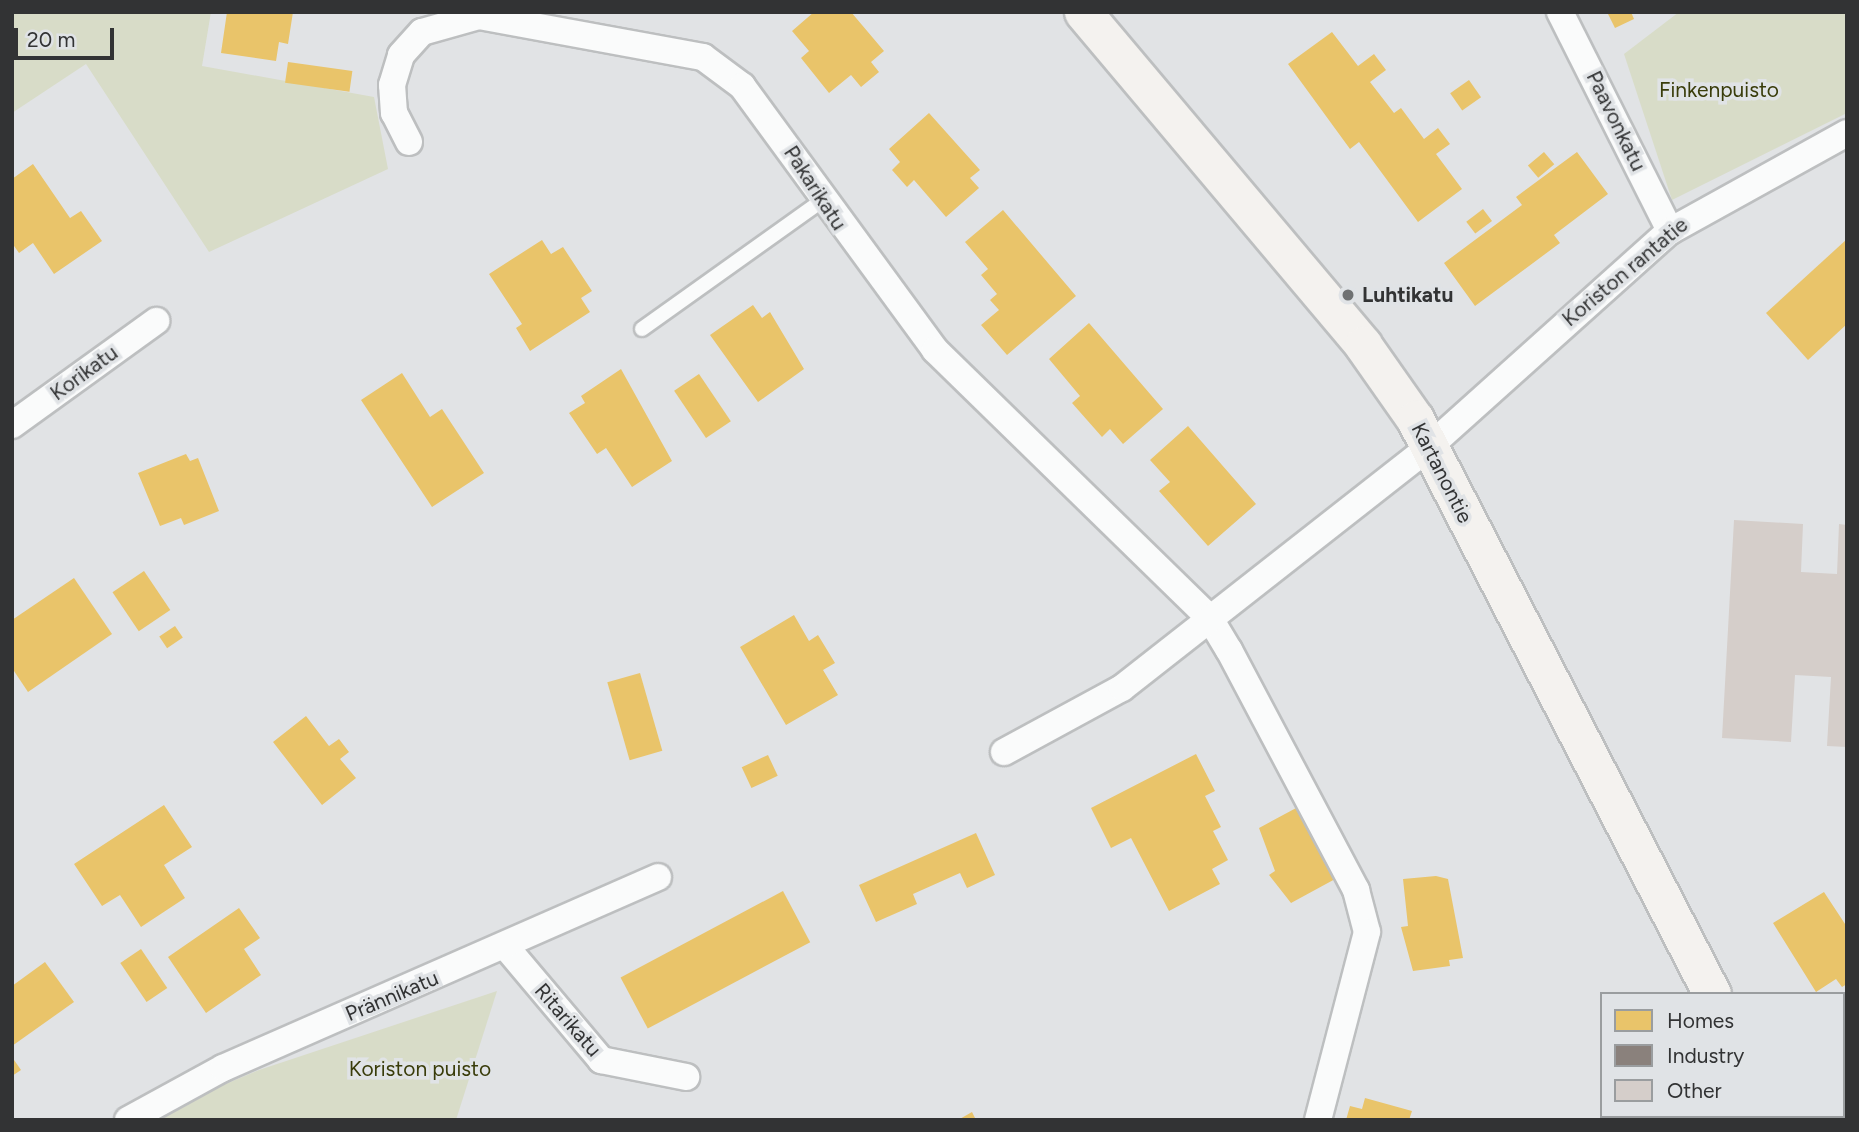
<!DOCTYPE html>
<html>
<head>
<meta charset="utf-8">
<style>
  body { margin:0 }
  #map { position:relative; width:1859px; height:1132px; overflow:hidden; background:#e1e3e5; font-family:Figtree,sans-serif }
  div>[style] { position:absolute }
  [style*='--x'] { left:calc(var(--x)*1px); top:calc(var(--y)*1px); width:calc(var(--w)*1px); rotate:calc(var(--a)*1deg) }
  .green>* { inset:0; background:#d8dcc8; transform-origin:0 0 }
  .homes>* { inset:0; background:#e9c46a; transform-origin:0 0 }
  .industry>* { inset:0; background:#8a817c }
  .building>* { inset:0; background:#d5ceca }
  .roads { filter:drop-shadow(2px 0 #bdbfc0) drop-shadow(-2px 0 #bdbfc0) drop-shadow(0 2px #bdbfc0) drop-shadow(0 -2px #bdbfc0) }
  .lane>* { height:14px; margin:-7px; padding:0 7px; transform-origin:7px; border-radius:7px; background:#fafbfb }
  .street>* { height:26px; margin:-13px; padding:0 13px; transform-origin:13px; border-radius:13px; background:#fafbfb }
  .secondary>* { height:37px; margin:-18.5px; padding:0 18.5px; transform-origin:18.5px; border-radius:18.5px; background:#f4f2ef }
  .dots>* { width:19px; height:19px; translate:-50% -50%; box-sizing:border-box; border:4px solid #e0e3e6; border-radius:50% }
  span { translate:-50% -50%; white-space:nowrap; text-align:center; line-height:1.15; -webkit-text-stroke:7px #e0e3e6; paint-order:stroke }
  .park-label { font-size:21px; color:#393c0a }
  .street-label { font-size:21px; color:#323334 }
  .poi-label { font-size:21px; color:#323334; font-weight:700 }
  .left { translate:0 -50%; text-align:left }
  .frame { position:absolute; inset:0; border:14px solid #323334; pointer-events:none }
  .legend { position:absolute; left:1600px; top:992px; width:245px; height:126px; box-sizing:border-box; background:#e0e3e6; border:2px solid #9a9d9f; margin:0; padding:9px 12px; list-style:none; font-size:21px; color:#323334 }
  .legend li { display:flex; align-items:center; gap:14px; height:35px }
  .legend b { width:35px; border:2px solid #9a9d9f }
  .scale { position:absolute; left:14px; top:28px; width:100px; height:32px; box-sizing:border-box; border:4px solid #323334; border-top:0; padding-left:9px; font-size:21px; line-height:24px; white-space:nowrap; color:#323334; -webkit-text-stroke:5px #e0e3e6; paint-order:stroke }
</style>
</head>
<body>
<div id="map">
  <div class="green">
    <i style="clip-path:polygon(12px 12px,211px 12px,202px 66px,374px 97px,388px 169px,209px 252px,86px 64px,12px 113px)"></i>
    <i style="clip-path:polygon(1679px 12px,1847px 12px,1847px 113px,1672px 200px,1624px 54px)"></i>
    <i style="clip-path:polygon(497px 991px,456px 1120px,161px 1120px,197px 1096px,259px 1070px)"></i>
    <i style="left:1640px;top:1116px;width:70px;height:5px"></i>
  </div>
  <div class="homes">
    <i style="clip-path:polygon(227px 12px,293px 12px,288px 44px,279px 42px,276px 61px,221px 53px)"></i>
    <i style="clip-path:polygon(814px 12px,851px 12px,884px 51px,871px 62px,879px 72px,861px 87px,851px 75px,829px 93px,801px 58px,809px 51px,792px 31px)"></i>
    <i style="clip-path:polygon(1607px 12px,1631px 12px,1634px 19px,1615px 28px)"></i>
    <i style="clip-path:polygon(1332px 32px,1358px 66px,1374px 54px,1386px 70px,1370px 82px,1394px 113px,1401px 108px,1424px 139px,1438px 128px,1450px 144px,1436px 154px,1462px 189px,1418px 222px,1359px 142px,1350px 149px,1288px 64px)"></i>
    <i style="left:288px;top:62px;width:65px;height:21px;rotate:8deg"></i>
    <i style="left:1469px;top:80px;width:21px;height:23px;rotate:55deg"></i>
    <i style="clip-path:polygon(929px 113px,980px 170px,970px 178px,979px 188px,946px 217px,914px 180px,907px 187px,892px 170px,900px 162px,889px 149px)"></i>
    <i style="left:1544px;top:152px;width:16px;height:21px;rotate:50deg"></i>
    <i style="clip-path:polygon(1577px 152px,1608px 194px,1554px 235px,1560px 243px,1475px 306px,1444px 263px,1522px 205px,1516px 197px)"></i>
    <i style="clip-path:polygon(33px 164px,70px 218px,81px 211px,102px 241px,54px 274px,33px 243px,19px 253px,12px 243px,12px 179px)"></i>
    <i style="left:1483px;top:209px;width:15px;height:21px;rotate:53deg"></i>
    <i style="clip-path:polygon(1003px 210px,1076px 296px,1007px 355px,981px 325px,999px 310px,990px 300px,997px 294px,981px 275px,988px 269px,965px 242px)"></i>
    <i style="clip-path:polygon(1847px 239px,1847px 324px,1808px 360px,1766px 313px)"></i>
    <i style="clip-path:polygon(542px 240px,551px 254px,563px 247px,592px 291px,581px 298px,590px 312px,530px 351px,516px 328px,522px 324px,489px 274px)"></i>
    <i style="clip-path:polygon(753px 305px,762px 318px,770px 312px,804px 369px,758px 402px,710px 335px)"></i>
    <i style="clip-path:polygon(1089px 323px,1163px 409px,1123px 444px,1110px 429px,1102px 437px,1072px 403px,1080px 396px,1049px 359px)"></i>
    <i style="clip-path:polygon(621px 369px,672px 461px,632px 487px,606px 448px,597px 454px,569px 413px,585px 403px,581px 396px)"></i>
    <i style="clip-path:polygon(402px 373px,430px 417px,442px 409px,484px 473px,432px 507px,361px 400px)"></i>
    <i style="left:699px;top:374px;width:57px;height:30px;rotate:56deg"></i>
    <i style="clip-path:polygon(1188px 426px,1256px 504px,1208px 546px,1159px 491px,1170px 482px,1150px 460px)"></i>
    <i style="clip-path:polygon(186px 454px,190px 461px,198px 458px,219px 511px,184px 525px,181px 518px,160px 526px,138px 473px)"></i>
    <i style="left:144px;top:571px;width:47px;height:38px;rotate:56deg"></i>
    <i style="clip-path:polygon(74px 578px,112px 634px,28px 692px,12px 668px,12px 620px)"></i>
    <i style="clip-path:polygon(794px 615px,809px 641px,818px 635px,835px 663px,823px 670px,838px 695px,786px 725px,740px 647px)"></i>
    <i style="left:175px;top:626px;width:14px;height:19px;rotate:56deg"></i>
    <i style="left:640px;top:673px;width:81px;height:34px;rotate:74deg"></i>
    <i style="clip-path:polygon(306px 716px,329px 746px,339px 739px,349px 752px,340px 759px,356px 778px,322px 805px,273px 742px)"></i>
    <i style="clip-path:polygon(1196px 754px,1215px 791px,1205px 796px,1221px 827px,1213px 831px,1228px 860px,1212px 869px,1220px 884px,1169px 911px,1131px 838px,1111px 848px,1091px 808px)"></i>
    <i style="left:768px;top:755px;width:23px;height:29px;rotate:65deg"></i>
    <i style="clip-path:polygon(164px 805px,192px 847px,164px 865px,185px 898px,141px 927px,120px 895px,102px 906px,74px 864px)"></i>
    <i style="clip-path:polygon(1298px 807px,1337px 878px,1291px 903px,1269px 875px,1275px 871px,1259px 828px)"></i>
    <i style="clip-path:polygon(976px 833px,995px 875px,967px 888px,960px 873px,913px 894px,917px 904px,876px 922px,859px 885px)"></i>
    <i style="clip-path:polygon(1436px 876px,1448px 879px,1463px 958px,1449px 960px,1450px 966px,1413px 971px,1401px 927px,1408px 926px,1403px 879px)"></i>
    <i style="left:783px;top:891px;width:58px;height:184px;rotate:62deg"></i>
    <i style="clip-path:polygon(1824px 892px,1847px 927px,1847px 984px,1842px 987px,1836px 979px,1816px 992px,1773px 923px)"></i>
    <i style="clip-path:polygon(239px 908px,260px 938px,244px 949px,261px 975px,206px 1013px,168px 957px)"></i>
    <i style="left:141px;top:949px;width:47px;height:25px;rotate:56deg"></i>
    <i style="clip-path:polygon(45px 962px,74px 1002px,12px 1046px,12px 986px)"></i>
    <i style="clip-path:polygon(12px 1057px,21px 1070px,12px 1076px)"></i>
    <i style="clip-path:polygon(1365px 1098px,1412px 1111px,1409px 1120px,1346px 1120px,1350px 1106px,1362px 1109px)"></i>
    <i style="clip-path:polygon(972px 1112px,976px 1120px,958px 1120px)"></i>
  </div>
  <div class="industry">
    <i style="clip-path:polygon(1847px 1018px,1847px 1042px,1843px 1037px)"></i>
  </div>
  <div class="building">
    <i style="clip-path:polygon(1734px 520px,1803px 524px,1801px 572px,1837px 574px,1839px 524px,1847px 525px,1847px 747px,1827px 746px,1831px 677px,1795px 675px,1791px 742px,1722px 738px)"></i>
  </div>
  <div class="roads">
    <div class="lane">
      <i style="--x:642;--y:329;--w:222;--a:-35.5"></i>
    </div>
    <div class="street">
      <i style="--x:1560;--y:12;--w:245;--a:63.3"></i>
      <i style="--x:409;--y:142;--w:33;--a:-117"></i>
      <i style="--x:394;--y:113;--w:28;--a:-94"></i>
      <i style="--x:392;--y:85;--w:31;--a:-73"></i>
      <i style="--x:401;--y:55;--w:31;--a:-48"></i>
      <i style="--x:422;--y:32;--w:59;--a:-15.7"></i>
      <i style="--x:479;--y:16;--w:228;--a:10.4"></i>
      <i style="--x:703;--y:57;--w:49;--a:36.6"></i>
      <i style="--x:742;--y:86;--w:327;--a:53.8"></i>
      <i style="--x:935;--y:350;--w:383;--a:44.3"></i>
      <i style="--x:1209;--y:617;--w:39;--a:59"></i>
      <i style="--x:1229;--y:650;--w:272;--a:62.1"></i>
      <i style="--x:1356;--y:890;--w:43;--a:75.3"></i>
      <i style="--x:1367;--y:932;--w:194;--a:104.6"></i>
      <i style="--x:12;--y:425;--w:178;--a:-35.8"></i>
      <i style="--x:1004;--y:752;--w:134;--a:-28.5"></i>
      <i style="--x:1122;--y:688;--w:390;--a:-38.1"></i>
      <i style="--x:1429;--y:447;--w:324;--a:-41.9"></i>
      <i style="--x:1670;--y:231;--w:202;--a:-29"></i>
      <i style="--x:506;--y:947;--w:148;--a:49.9"></i>
      <i style="--x:601;--y:1060;--w:87;--a:11.3"></i>
      <i style="--x:128;--y:1120;--w:108;--a:-28.7"></i>
      <i style="--x:223;--y:1068;--w:475;--a:-23.7"></i>
    </div>
    <div class="secondary">
      <i style="--x:1083;--y:12;--w:435;--a:49.9"></i>
      <i style="--x:1363;--y:345;--w:90;--a:54.9"></i>
      <i style="--x:1415;--y:419;--w:647;--a:62.68"></i>
      <i style="--x:1777;--y:1116;--w:4;--a:63"></i>
    </div>
  </div>
  <div class="dots">
    <i style="left:1348px;top:295px;background:#6f7172"></i>
  </div>
  <div class="park-label">
    <span style="left:1719px;top:90px">Finkenpuisto</span>
    <span style="left:420px;top:1069px">Koriston puisto</span>
  </div>
  <div class="street-label">
    <span style="left:1616px;top:121px;rotate:64deg">Paavonkatu</span>
    <span style="left:815px;top:188px;rotate:57deg">Pakarikatu</span>
    <span style="left:1625px;top:272px;rotate:-40deg">Koriston rantatie</span>
    <span style="left:84px;top:373px;rotate:-36deg">Korikatu</span>
    <span style="left:1442px;top:473px;rotate:63deg">Kartanontie</span>
    <span style="left:392px;top:996px;rotate:-23deg">Prännikatu</span>
    <span style="left:568px;top:1020px;rotate:49deg">Ritarikatu</span>
  </div>
  <div class="poi-label">
    <span class="left" style="left:1362px;top:295px">Luhtikatu</span>
  </div>
  <div class="frame"></div>
  <ul class="legend">
  <li><b style="height:19px;background:#e9c46a"></b>Homes</li>
  <li><b style="height:19px;background:#8a817c"></b>Industry</li>
  <li><b style="height:19px;background:#d5ceca"></b>Other</li>
  </ul>
  <div class="scale">20 m</div>
</div>
</body>
</html>
